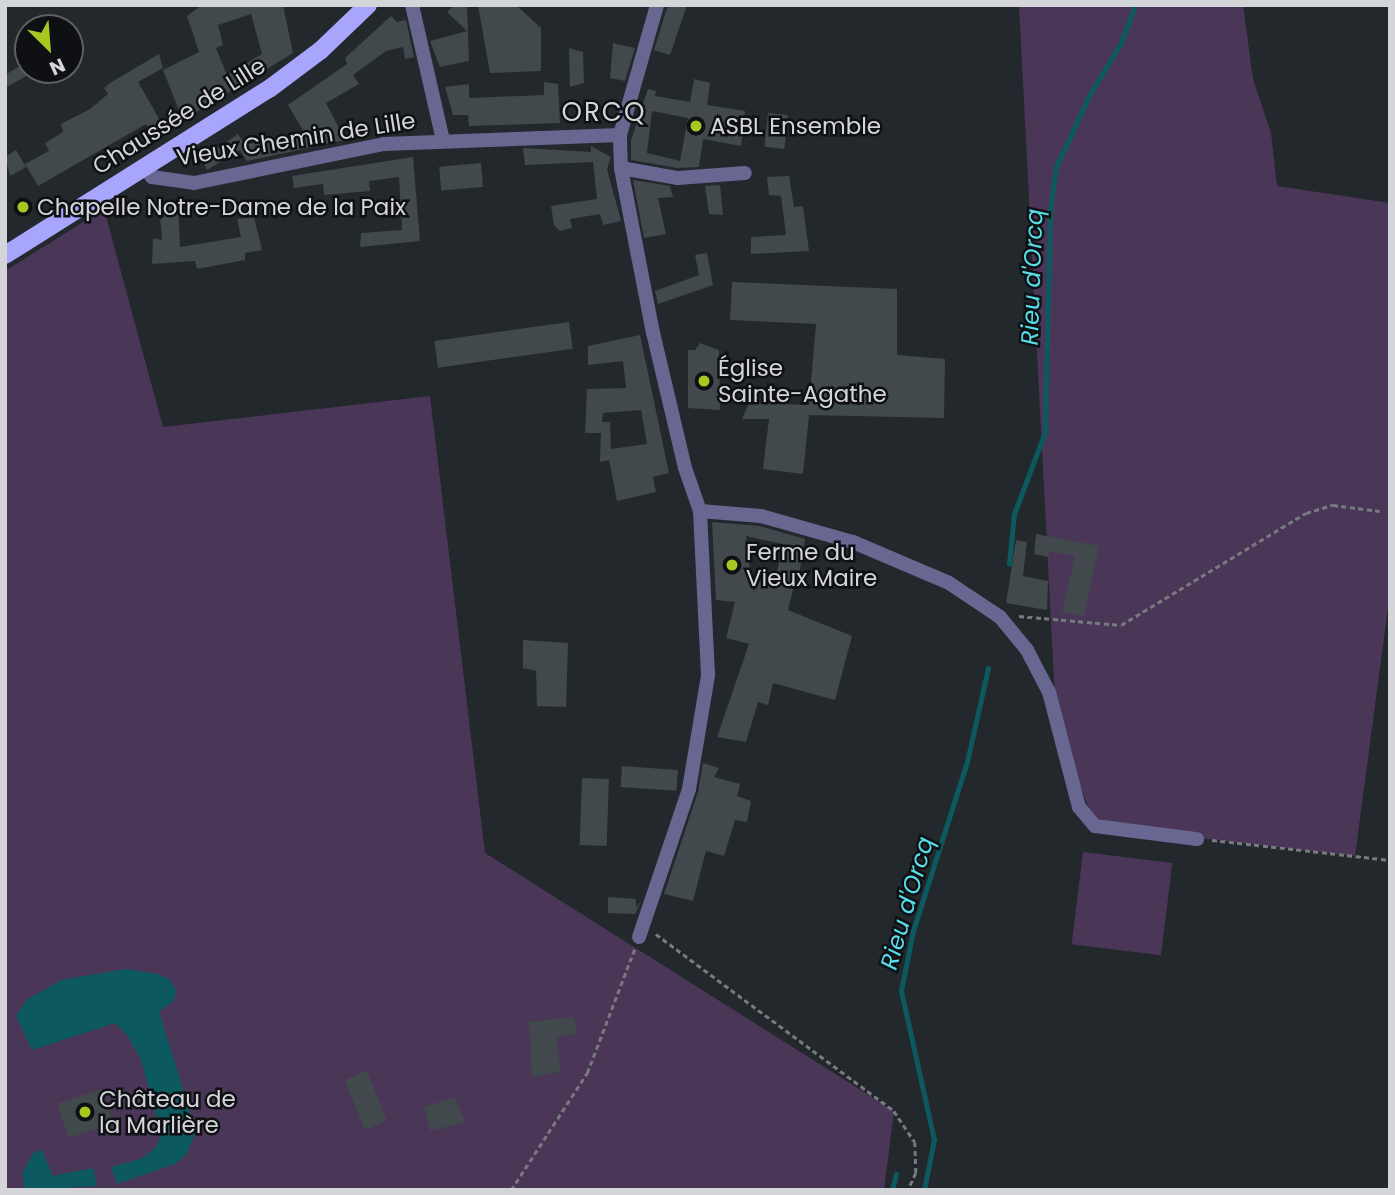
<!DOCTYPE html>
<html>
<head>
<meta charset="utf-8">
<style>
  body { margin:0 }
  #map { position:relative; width:1395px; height:1195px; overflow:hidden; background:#23282d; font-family:Poppins,sans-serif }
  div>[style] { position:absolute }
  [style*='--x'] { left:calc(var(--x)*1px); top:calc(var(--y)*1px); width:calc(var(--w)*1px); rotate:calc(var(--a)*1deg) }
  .green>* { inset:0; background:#4a3657; transform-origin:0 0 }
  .water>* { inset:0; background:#0c5a60 }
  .stream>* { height:4.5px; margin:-2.25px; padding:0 2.25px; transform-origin:2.25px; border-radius:2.25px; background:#0c5a60 }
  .building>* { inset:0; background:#41494d; transform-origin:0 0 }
  .path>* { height:2.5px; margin-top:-1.25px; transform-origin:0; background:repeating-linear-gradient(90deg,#777b7f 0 5px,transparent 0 8.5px) }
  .street>* { height:14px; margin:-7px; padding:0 7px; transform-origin:7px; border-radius:7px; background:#676791 }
  .primary>* { height:18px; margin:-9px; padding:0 9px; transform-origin:9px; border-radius:9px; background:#a8a5fd }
  .dots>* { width:19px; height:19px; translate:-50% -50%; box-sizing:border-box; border:4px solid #0e1013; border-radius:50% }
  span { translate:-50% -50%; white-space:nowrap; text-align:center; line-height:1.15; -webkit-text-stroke:5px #0e1013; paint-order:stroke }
  .street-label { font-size:23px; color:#d3d5d9 }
  .poi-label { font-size:23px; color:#d3d5d9 }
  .left { translate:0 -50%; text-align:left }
  .water-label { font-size:24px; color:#56dde8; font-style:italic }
  .quarter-label { font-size:26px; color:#d3d5d9; letter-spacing:2px }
  .frame { position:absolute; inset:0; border:7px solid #d3d5d9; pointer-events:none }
  .north { position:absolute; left:14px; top:14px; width:70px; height:70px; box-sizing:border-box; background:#0e1013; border:2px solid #5d5f62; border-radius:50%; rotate:155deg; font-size:19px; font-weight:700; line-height:28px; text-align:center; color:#d3d5d9 }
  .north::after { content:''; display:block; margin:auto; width:24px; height:32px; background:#a6c821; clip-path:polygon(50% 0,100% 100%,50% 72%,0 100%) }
</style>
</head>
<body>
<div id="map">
  <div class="green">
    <i style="clip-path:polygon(1019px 5px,1243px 5px,1253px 79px,1271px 133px,1277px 186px,1390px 203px,1390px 593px,1355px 856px,1095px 826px,1056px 719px)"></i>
    <i style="clip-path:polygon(104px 209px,163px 427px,430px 396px,485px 853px,894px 1111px,884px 1190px,5px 1190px,5px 271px)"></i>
    <i style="left:1083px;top:852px;width:90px;height:93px;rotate:7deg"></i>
  </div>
  <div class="water">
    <i style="clip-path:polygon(125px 969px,158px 974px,169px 979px,176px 990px,174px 1001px,159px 1011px,196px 1132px,186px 1155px,175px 1164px,117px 1184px,111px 1167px,143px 1158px,157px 1146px,161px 1133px,141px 1060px,127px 1035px,115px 1023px,32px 1050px,16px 1016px,28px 999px,62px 980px)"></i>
    <i style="clip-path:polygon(42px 1150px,53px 1176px,93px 1168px,97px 1186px,25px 1190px,22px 1173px,34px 1152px)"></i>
  </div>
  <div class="stream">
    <i style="--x:1009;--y:564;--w:50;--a:-84.3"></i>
    <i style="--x:1014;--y:514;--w:88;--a:-69.3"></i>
    <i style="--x:1045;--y:432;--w:222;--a:-88.7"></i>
    <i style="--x:1050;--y:210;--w:43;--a:-82.1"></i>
    <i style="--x:1056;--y:167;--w:81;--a:-65"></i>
    <i style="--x:1090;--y:94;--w:60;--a:-58.7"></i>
    <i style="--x:1121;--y:43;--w:40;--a:-69.8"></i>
    <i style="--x:892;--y:1190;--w:16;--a:-76"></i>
    <i style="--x:924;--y:1190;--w:51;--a:-78.7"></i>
    <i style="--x:934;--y:1140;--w:153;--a:-102.5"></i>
    <i style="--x:901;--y:991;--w:61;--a:-78.7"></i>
    <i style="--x:913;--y:931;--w:177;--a:-72.3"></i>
    <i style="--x:967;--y:762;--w:96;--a:-77.4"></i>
  </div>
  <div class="building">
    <i style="clip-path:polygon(evenodd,202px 5px,283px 5px,293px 53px,183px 120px,163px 70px,199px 52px,187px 16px,202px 5px,251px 14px,262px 54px,227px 75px,216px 48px,223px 45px,218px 25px,251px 14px)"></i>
    <i style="clip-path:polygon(454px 5px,467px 5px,469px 61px,440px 67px,430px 41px,467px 31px,447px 12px)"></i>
    <i style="clip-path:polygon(478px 5px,516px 5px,541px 28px,541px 71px,490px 73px)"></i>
    <i style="clip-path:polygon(668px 5px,687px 5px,670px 55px,654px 50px)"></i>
    <i style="clip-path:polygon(391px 16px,397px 22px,406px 20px,414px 57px,405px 59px,403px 47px,386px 51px,353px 75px,359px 84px,326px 103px,345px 140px,247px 161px,240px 150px,207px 170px,202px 159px,238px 134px,245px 145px,304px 132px,288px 105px,347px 64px,345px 58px)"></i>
    <i style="clip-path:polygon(613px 43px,635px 48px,625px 81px,610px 78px)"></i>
    <i style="clip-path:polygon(569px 48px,583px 52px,584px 83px,570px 87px)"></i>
    <i style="clip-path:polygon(159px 54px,163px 68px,138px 82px,165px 129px,152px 136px,146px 124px,38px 186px,25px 164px,49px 151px,45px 143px,63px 132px,61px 124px,90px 109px,108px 94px,104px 88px,110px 83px)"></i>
    <i style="clip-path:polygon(28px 61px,28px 75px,5px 88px,5px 75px)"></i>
    <i style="clip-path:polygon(evenodd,694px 79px,710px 83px,707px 105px,745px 111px,741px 146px,703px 139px,699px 167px,678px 168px,631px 160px,631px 140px,648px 89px,656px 91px,655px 96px,690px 102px,694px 79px,652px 111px,688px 118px,680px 161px,647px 153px,652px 111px)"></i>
    <i style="clip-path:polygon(544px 82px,558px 84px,560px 123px,469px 126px,468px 115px,453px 115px,445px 87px,469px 84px,469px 98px,544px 95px)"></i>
    <i style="left:768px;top:113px;width:20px;height:34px;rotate:6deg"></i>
    <i style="clip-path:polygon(591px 146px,611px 157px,607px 169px,621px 221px,603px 225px,600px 214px,570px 219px,572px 228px,560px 231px,554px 225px,551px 206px,597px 199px,593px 162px,525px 165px,523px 148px,591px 152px)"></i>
    <i style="clip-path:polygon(16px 150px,26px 167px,10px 176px,5px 157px)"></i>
    <i style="clip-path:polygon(413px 157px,420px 241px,360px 247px,361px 233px,402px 230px,399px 177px,369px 181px,370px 191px,324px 195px,323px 184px,294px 188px,292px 176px)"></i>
    <i style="left:481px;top:163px;width:24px;height:42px;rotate:85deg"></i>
    <i style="clip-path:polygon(789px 176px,794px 207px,803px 206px,809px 251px,751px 254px,751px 237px,786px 235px,781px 196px,769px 195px,767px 177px)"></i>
    <i style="clip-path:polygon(633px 180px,670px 186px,673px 197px,658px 198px,666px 234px,644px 238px)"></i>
    <i style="clip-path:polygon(720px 185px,723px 215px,709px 214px,705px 186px)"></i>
    <i style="clip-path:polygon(178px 204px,180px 247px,241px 237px,237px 219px,254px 217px,262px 250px,245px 253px,245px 260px,197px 269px,195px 261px,152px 264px,153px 238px,162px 240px,159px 205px)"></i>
    <i style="clip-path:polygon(707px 253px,713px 285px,658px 304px,655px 291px,699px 275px,695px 255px)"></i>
    <i style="clip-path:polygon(732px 282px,897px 289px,897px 355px,945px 359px,944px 418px,809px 415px,803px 474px,763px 469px,769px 419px,742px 419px,749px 403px,809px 405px,816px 324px,730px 320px)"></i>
    <i style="left:569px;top:322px;width:27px;height:136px;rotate:82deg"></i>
    <i style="clip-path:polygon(evenodd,640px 335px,669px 473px,653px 477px,656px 492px,617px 501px,609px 460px,600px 462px,601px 433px,585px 433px,587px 389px,626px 388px,623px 361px,588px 365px,588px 346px,640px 335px,641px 410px,647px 444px,611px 449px,610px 422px,602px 422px,603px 413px,641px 410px)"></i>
    <i style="clip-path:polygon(700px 343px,719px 350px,720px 410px,688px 408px,688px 350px,695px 350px)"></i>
    <i style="clip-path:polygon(evenodd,712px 522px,759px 526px,805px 539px,797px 587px,794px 586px,788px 610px,852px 636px,835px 700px,773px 683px,768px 705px,758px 702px,746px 742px,717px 737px,749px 644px,726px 638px,735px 602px,716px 600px,712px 522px,746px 536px,783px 544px,774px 585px,751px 579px,746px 536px)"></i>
    <i style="clip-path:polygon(1036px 534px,1099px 546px,1084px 616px,1062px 612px,1075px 556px,1049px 551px,1049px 557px,1034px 554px)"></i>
    <i style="clip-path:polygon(1016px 540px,1027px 542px,1023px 576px,1048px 581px,1047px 610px,1006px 603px)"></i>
    <i style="clip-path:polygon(523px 640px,568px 643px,566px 707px,537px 706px,536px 671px,523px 668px)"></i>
    <i style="clip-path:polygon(703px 763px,719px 768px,714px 777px,740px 784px,737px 796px,751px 801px,747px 822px,735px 820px,724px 856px,706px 851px,693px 901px,664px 894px,698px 792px)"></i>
    <i style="left:622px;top:766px;width:56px;height:21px;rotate:4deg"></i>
    <i style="left:582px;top:778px;width:27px;height:67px;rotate:2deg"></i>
    <i style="clip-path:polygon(608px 897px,636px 899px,636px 907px,641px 901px,635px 914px,608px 913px)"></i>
    <i style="clip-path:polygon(573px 1017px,578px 1033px,557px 1037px,560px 1072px,532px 1077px,529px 1022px)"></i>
    <i style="left:367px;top:1071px;width:54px;height:24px;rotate:68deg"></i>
    <i style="left:102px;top:1089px;width:36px;height:47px;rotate:72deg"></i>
    <i style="clip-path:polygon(455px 1097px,465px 1122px,430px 1131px,424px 1107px)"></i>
  </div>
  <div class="path">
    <i style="--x:1019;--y:616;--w:102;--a:5"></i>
    <i style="--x:1121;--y:625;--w:216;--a:-31.2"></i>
    <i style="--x:1306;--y:513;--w:28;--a:-17"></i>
    <i style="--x:1333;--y:505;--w:47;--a:7.3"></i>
    <i style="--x:1212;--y:840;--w:179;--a:6.4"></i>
    <i style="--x:656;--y:934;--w:297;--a:36.6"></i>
    <i style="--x:894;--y:1111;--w:37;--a:56"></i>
    <i style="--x:915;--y:1142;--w:31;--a:88"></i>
    <i style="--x:916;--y:1173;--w:19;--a:115"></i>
    <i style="--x:511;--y:1190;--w:140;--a:-57"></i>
    <i style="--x:587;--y:1073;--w:134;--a:-69"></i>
  </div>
  <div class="street">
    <i style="--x:412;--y:5;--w:139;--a:77.1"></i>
    <i style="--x:144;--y:166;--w:14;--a:54"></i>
    <i style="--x:152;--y:177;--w:42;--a:8.1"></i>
    <i style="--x:194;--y:183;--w:194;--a:-11.6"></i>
    <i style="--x:384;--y:144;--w:236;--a:-2.2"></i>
    <i style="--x:621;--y:168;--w:58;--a:10"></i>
    <i style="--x:678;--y:178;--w:67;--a:-4.3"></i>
    <i style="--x:700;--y:511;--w:61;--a:4.7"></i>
    <i style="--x:761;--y:516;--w:96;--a:15.8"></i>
    <i style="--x:853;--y:542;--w:104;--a:23.1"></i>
    <i style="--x:949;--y:583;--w:61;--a:33.7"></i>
    <i style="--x:1000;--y:617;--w:43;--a:50.7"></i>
    <i style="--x:1027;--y:650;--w:47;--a:62.4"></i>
    <i style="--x:1049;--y:692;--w:119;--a:75.4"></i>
    <i style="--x:1079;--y:807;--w:25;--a:50"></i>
    <i style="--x:1095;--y:826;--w:103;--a:7.3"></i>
    <i style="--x:639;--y:937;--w:156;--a:-71.3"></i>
    <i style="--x:689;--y:789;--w:116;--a:-80.5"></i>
    <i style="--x:708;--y:675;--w:164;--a:-92.8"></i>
    <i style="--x:700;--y:511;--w:46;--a:-109.2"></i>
    <i style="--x:685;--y:468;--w:139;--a:-103.3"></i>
    <i style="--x:653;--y:333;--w:168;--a:-101"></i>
    <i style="--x:621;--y:168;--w:33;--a:-92"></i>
    <i style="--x:620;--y:135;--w:135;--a:-74.1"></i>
  </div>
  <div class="primary">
    <i style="--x:5;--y:255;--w:312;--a:-32.2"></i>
    <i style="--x:269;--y:89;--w:65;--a:-36.9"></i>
    <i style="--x:321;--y:50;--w:65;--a:-43.8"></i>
  </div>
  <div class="dots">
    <i style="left:696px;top:126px;background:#a6c821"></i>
    <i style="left:23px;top:207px;background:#a6c821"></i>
    <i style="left:704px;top:381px;background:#a6c821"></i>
    <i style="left:732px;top:565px;background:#a6c821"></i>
    <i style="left:85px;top:1112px;background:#a6c821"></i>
  </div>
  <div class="street-label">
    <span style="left:179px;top:116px;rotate:-32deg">Chaussée de Lille</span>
    <span style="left:296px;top:139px;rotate:-9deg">Vieux Chemin de Lille</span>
  </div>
  <div class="poi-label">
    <span class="left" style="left:710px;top:126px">ASBL Ensemble</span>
    <span class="left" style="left:37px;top:207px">Chapelle Notre-Dame de la Paix</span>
    <span class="left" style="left:718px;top:381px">Église<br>Sainte-Agathe</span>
    <span class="left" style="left:746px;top:565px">Ferme du<br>Vieux Maire</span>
    <span class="left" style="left:99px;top:1112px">Château de<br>la Marlière</span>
  </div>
  <div class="water-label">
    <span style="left:1032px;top:277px;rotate:-88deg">Rieu d'Orcq</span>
    <span style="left:907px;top:903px;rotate:-74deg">Rieu d'Orcq</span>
  </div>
  <div class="quarter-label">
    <span style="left:604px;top:113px">ORCQ</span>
  </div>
  <div class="frame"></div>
  <div class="north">N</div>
</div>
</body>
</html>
